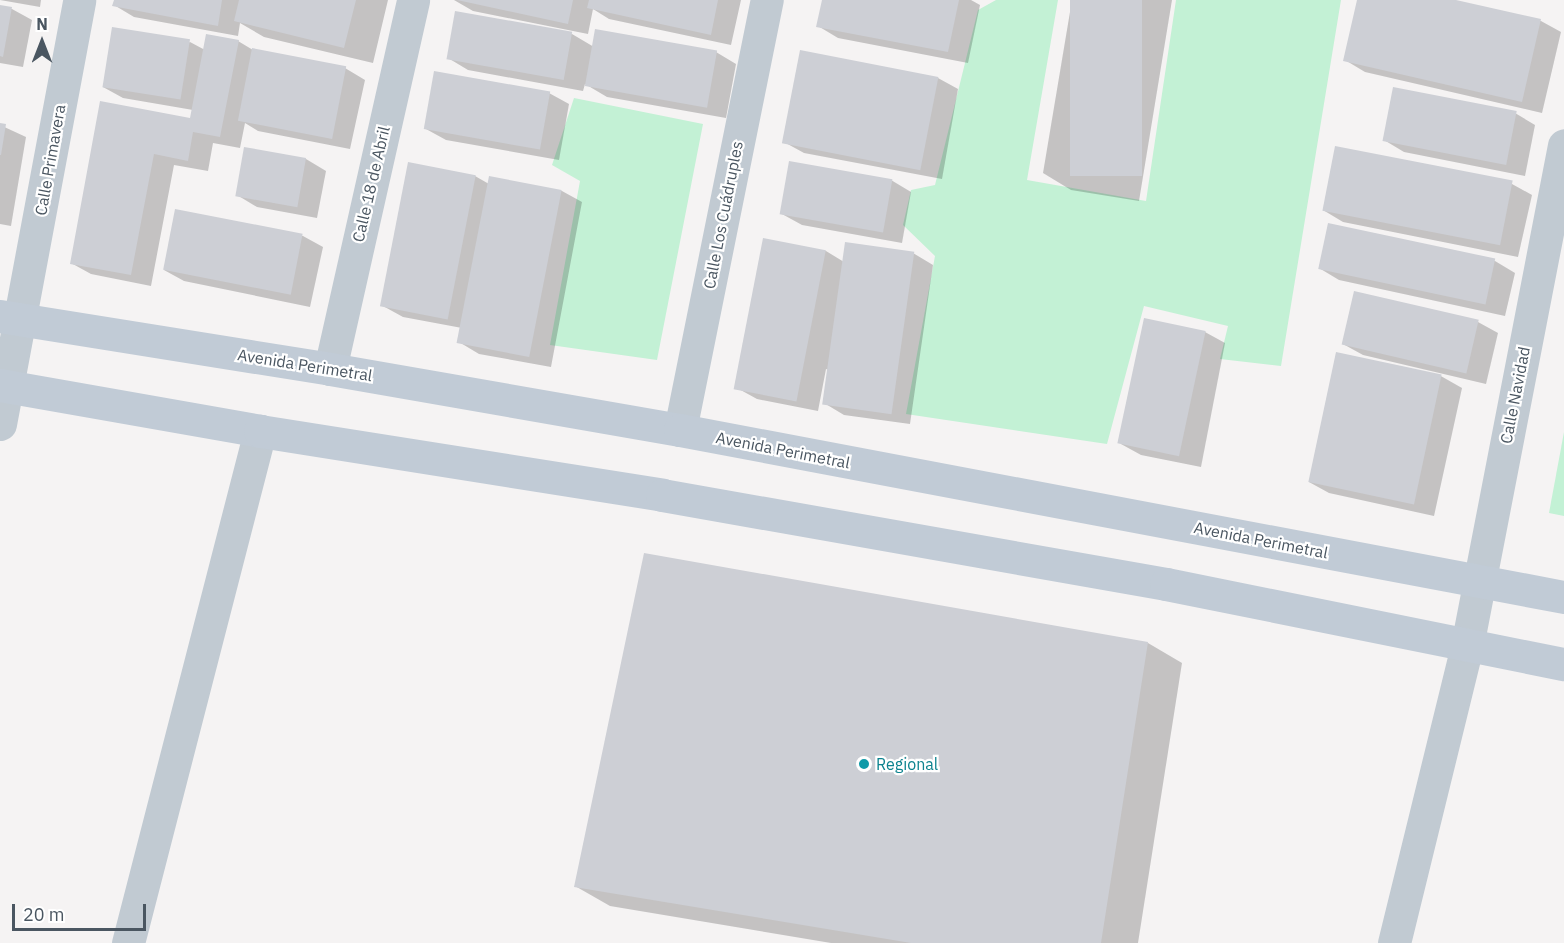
<!DOCTYPE html>
<html>
<head>
<meta charset="utf-8">
<style>
  body { margin:0 }
  #map { position:relative; width:1564px; height:943px; overflow:hidden; background:#f5f3f3; font-family:"IBM Plex Sans",sans-serif }
  div>[style] { position:absolute }
  [style*='--x'] { left:calc(var(--x)*1px); top:calc(var(--y)*1px); width:calc(var(--w)*1px); rotate:calc(var(--a)*1deg) }
  .green>* { inset:0; background:#c3f1d5 }
  .shadow>* { inset:0; background:#0003 }
  .building>* { inset:0; background:#cdcfd5; transform-origin:0 0 }
  .street>* { height:33px; margin:-16.5px; padding:0 16.5px; transform-origin:16.5px; border-radius:16.5px; background:#c1cad2 }
  .secondary>* { height:33px; margin:-16.5px; padding:0 16.5px; transform-origin:16.5px; border-radius:16.5px; background:#c1cbd6 }
  .dots>* { width:16px; height:16px; translate:-50% -50%; box-sizing:border-box; border:3px solid #fff; border-radius:50% }
  span { translate:-50% -50%; white-space:nowrap; text-align:center; line-height:1.15; -webkit-text-stroke:4.5px #fff; paint-order:stroke }
  .street-label { font-size:16px; color:#4a5661 }
  .culture-label { font-size:16px; color:#0d838f }
  .left { translate:0 -50%; text-align:left }
  .north { position:absolute; left:12px; top:12px; width:60px; height:60px; -webkit-text-stroke:4px #fff; paint-order:stroke; rotate:0deg; font-size:16px; font-weight:700; line-height:24px; text-align:center; color:#4a5661 }
  .north::after { content:''; display:block; margin:auto; width:21px; height:27px; background:#4a5661; clip-path:polygon(50% 0,100% 100%,50% 72%,0 100%) }
  .scale { position:absolute; left:12px; top:904px; width:134px; height:27px; box-sizing:border-box; border:3px solid #4a5661; border-top:0; padding-left:8px; font-size:18px; line-height:21px; white-space:nowrap; color:#4a5661; -webkit-text-stroke:4px #fff; paint-order:stroke }
</style>
</head>
<body>
<div id="map">
  <div class="green">
    <i style="clip-path:polygon(996px 0,1058px 0,1027px 180px,1146px 201px,1176px 0,1341px 0,1281px 366px,1220px 359px,1228px 326px,1144px 306px,1107px 444px,906px 414px,935px 256px,903px 225px,911px 190px,935px 185px,978px 10px)"></i>
    <i style="clip-path:polygon(574px 98px,703px 124px,657px 360px,550px 345px,580px 181px,552px 165px)"></i>
    <i style="clip-path:polygon(1564px 432px,1564px 516px,1549px 513px)"></i>
  </div>
  <div class="shadow">
    <i style="clip-path:polygon(0 0,41px 0,40px 7px)"></i>
    <i style="clip-path:polygon(115px 0,388px 0,373px 63px,264px 37px,240px 23px,238px 36px,134px 17px,114px 5px)"></i>
    <i style="clip-path:polygon(454px 0,741px 0,731px 45px,609px 19px,593px 9px,588px 34px,473px 11px)"></i>
    <i style="clip-path:polygon(823px 0,971px 0,980px 5px,968px 63px,838px 38px,818px 26px)"></i>
    <i style="clip-path:polygon(1072px 0,1172px 0,1139px 201px,1071px 190px,1043px 173px)"></i>
    <i style="clip-path:polygon(1358px 0,1449px 0,1541px 21px,1561px 32px,1542px 113px,1365px 72px,1345px 60px)"></i>
    <i style="clip-path:polygon(0 7px,12px 9px,32px 20px,23px 67px,0 63px)"></i>
    <i style="clip-path:polygon(572px 34px,594px 47px,716px 52px,736px 64px,726px 118px,607px 97px,585px 84px,583px 91px,468px 70px,448px 58px)"></i>
    <i style="clip-path:polygon(238px 41px,253px 50px,345px 68px,365px 80px,350px 149px,258px 131px,245px 123px,240px 148px,213px 143px,208px 171px,174px 165px,151px 286px,91px 274px,71px 263px,101px 102px,191px 119px,193px 110px,123px 98px,103px 87px,190px 42px,205px 50px)"></i>
    <i style="clip-path:polygon(938px 78px,958px 89px,942px 179px,804px 153px,784px 142px)"></i>
    <i style="clip-path:polygon(549px 93px,569px 104px,559px 160px,446px 140px,426px 129px)"></i>
    <i style="clip-path:polygon(1515px 113px,1535px 125px,1525px 176px,1404px 152px,1384px 140px)"></i>
    <i style="clip-path:polygon(0 125px,26px 137px,11px 226px,0 224px)"></i>
    <i style="clip-path:polygon(245px 149px,306px 159px,326px 171px,317px 218px,257px 207px,237px 195px)"></i>
    <i style="clip-path:polygon(475px 176px,489px 184px,562px 191px,582px 202px,551px 367px,479px 354px,459px 342px,462px 328px,403px 317px,383px 306px)"></i>
    <i style="clip-path:polygon(891px 180px,911px 192px,902px 243px,802px 225px,782px 214px)"></i>
    <i style="clip-path:polygon(1512px 184px,1532px 195px,1518px 257px,1343px 222px,1323px 210px)"></i>
    <i style="clip-path:polygon(176px 210px,303px 236px,323px 247px,310px 307px,184px 281px,164px 270px)"></i>
    <i style="clip-path:polygon(1329px 225px,1495px 261px,1515px 273px,1505px 316px,1339px 280px,1319px 268px)"></i>
    <i style="clip-path:polygon(764px 240px,826px 251px,844px 262px,913px 253px,933px 265px,910px 424px,844px 415px,824px 403px,829px 370px,826px 369px,818px 411px,757px 399px,737px 388px)"></i>
    <i style="clip-path:polygon(1478px 322px,1498px 333px,1486px 384px,1363px 355px,1343px 344px)"></i>
    <i style="clip-path:polygon(1205px 332px,1225px 343px,1201px 467px,1141px 455px,1121px 444px)"></i>
    <i style="clip-path:polygon(1439px 375px,1462px 388px,1434px 516px,1329px 493px,1309px 482px)"></i>
    <i style="clip-path:polygon(1148px 643px,1182px 663px,1138px 943px,831px 943px,610px 906px,575px 886px)"></i>
  </div>
  <div class="building">
    <i style="clip-path:polygon(114px 0,222px 0,218px 26px,112px 6px)"></i>
    <i style="clip-path:polygon(239px 0,356px 0,344px 48px,234px 21px)"></i>
    <i style="clip-path:polygon(457px 0,573px 0,568px 24px)"></i>
    <i style="clip-path:polygon(589px 0,718px 0,711px 35px,587px 8px)"></i>
    <i style="clip-path:polygon(822px 0,959px 0,948px 52px,816px 27px)"></i>
    <i style="left:1070px;top:0;width:72px;height:176px"></i>
    <i style="clip-path:polygon(1357px 0,1456px 0,1541px 19px,1522px 102px,1343px 61px)"></i>
    <i style="clip-path:polygon(0 5px,12px 7px,3px 57px,0 56px)"></i>
    <i style="left:455px;top:11px;width:119px;height:49px;rotate:10deg"></i>
    <i style="left:112px;top:27px;width:79px;height:61px;rotate:9deg"></i>
    <i style="left:595px;top:29px;width:124px;height:58px;rotate:10deg"></i>
    <i style="clip-path:polygon(206px 34px,239px 40px,220px 137px,193px 132px,188px 161px,154px 154px,131px 275px,70px 264px,100px 101px,190px 118px)"></i>
    <i style="left:252px;top:48px;width:96px;height:74px;rotate:11deg"></i>
    <i style="left:800px;top:50px;width:141px;height:95px;rotate:11deg"></i>
    <i style="left:434px;top:71px;width:118px;height:59px;rotate:10deg"></i>
    <i style="left:1393px;top:87px;width:126px;height:55px;rotate:11deg"></i>
    <i style="clip-path:polygon(0 123px,6px 124px,1px 155px,0 155px)"></i>
    <i style="left:1335px;top:146px;width:181px;height:66px;rotate:11deg"></i>
    <i style="left:244px;top:147px;width:63px;height:50px;rotate:10deg"></i>
    <i style="left:789px;top:161px;width:105px;height:54px;rotate:10deg"></i>
    <i style="left:408px;top:162px;width:69px;height:147px;rotate:11deg"></i>
    <i style="left:489px;top:176px;width:74px;height:170px;rotate:11deg"></i>
    <i style="left:175px;top:209px;width:130px;height:62px;rotate:11deg"></i>
    <i style="left:1328px;top:223px;width:171px;height:47px;rotate:12deg"></i>
    <i style="left:763px;top:238px;width:64px;height:154px;rotate:11deg"></i>
    <i style="left:845px;top:242px;width:70px;height:164px;rotate:8deg"></i>
    <i style="left:1354px;top:291px;width:128px;height:55px;rotate:13deg"></i>
    <i style="left:1144px;top:318px;width:63px;height:128px;rotate:12deg"></i>
    <i style="left:1336px;top:352px;width:108px;height:133px;rotate:12deg"></i>
    <i style="clip-path:polygon(644px 553px,1148px 642px,1101px 943px,911px 943px,574px 887px)"></i>
  </div>
  <div class="street">
    <i style="--x:330;--y:369;--w:378;--a:-77.3"></i>
    <i style="--x:0;--y:424;--w:431;--a:-79.4"></i>
    <i style="--x:680;--y:430;--w:439;--a:-78.6"></i>
    <i style="--x:128;--y:943;--w:529;--a:-75.54"></i>
    <i style="--x:1394;--y:943;--w:306;--a:-76.2"></i>
    <i style="--x:1467;--y:646;--w:510;--a:-79.04"></i>
  </div>
  <div class="secondary">
    <i style="--x:0;--y:316;--w:334;--a:9.1"></i>
    <i style="--x:330;--y:369;--w:355;--a:9.9"></i>
    <i style="--x:680;--y:430;--w:900;--a:10.7"></i>
    <i style="--x:0;--y:385;--w:264;--a:10"></i>
    <i style="--x:260;--y:431;--w:407;--a:9"></i>
    <i style="--x:662;--y:495;--w:512;--a:10.01"></i>
    <i style="--x:1166;--y:584;--w:406;--a:11.4"></i>
  </div>
  <div class="dots">
    <i style="left:864px;top:764px;background:#0f9aa8"></i>
  </div>
  <div class="street-label">
    <span style="left:50px;top:160px;rotate:-80deg">Calle Primavera</span>
    <span style="left:371px;top:184px;rotate:-77deg">Calle 18 de Abril</span>
    <span style="left:723px;top:215px;rotate:-79deg">Calle Los Cuádruples</span>
    <span style="left:305px;top:365px;rotate:9deg">Avenida Perimetral</span>
    <span style="left:1515px;top:395px;rotate:-79deg">Calle Navidad</span>
    <span style="left:783px;top:450px;rotate:11deg">Avenida Perimetral</span>
    <span style="left:1261px;top:540px;rotate:11deg">Avenida Perimetral</span>
  </div>
  <div class="culture-label">
    <span class="left" style="left:876px;top:764px">Regional</span>
  </div>
  <div class="north">N</div>
  <div class="scale">20 m</div>
</div>
</body>
</html>
